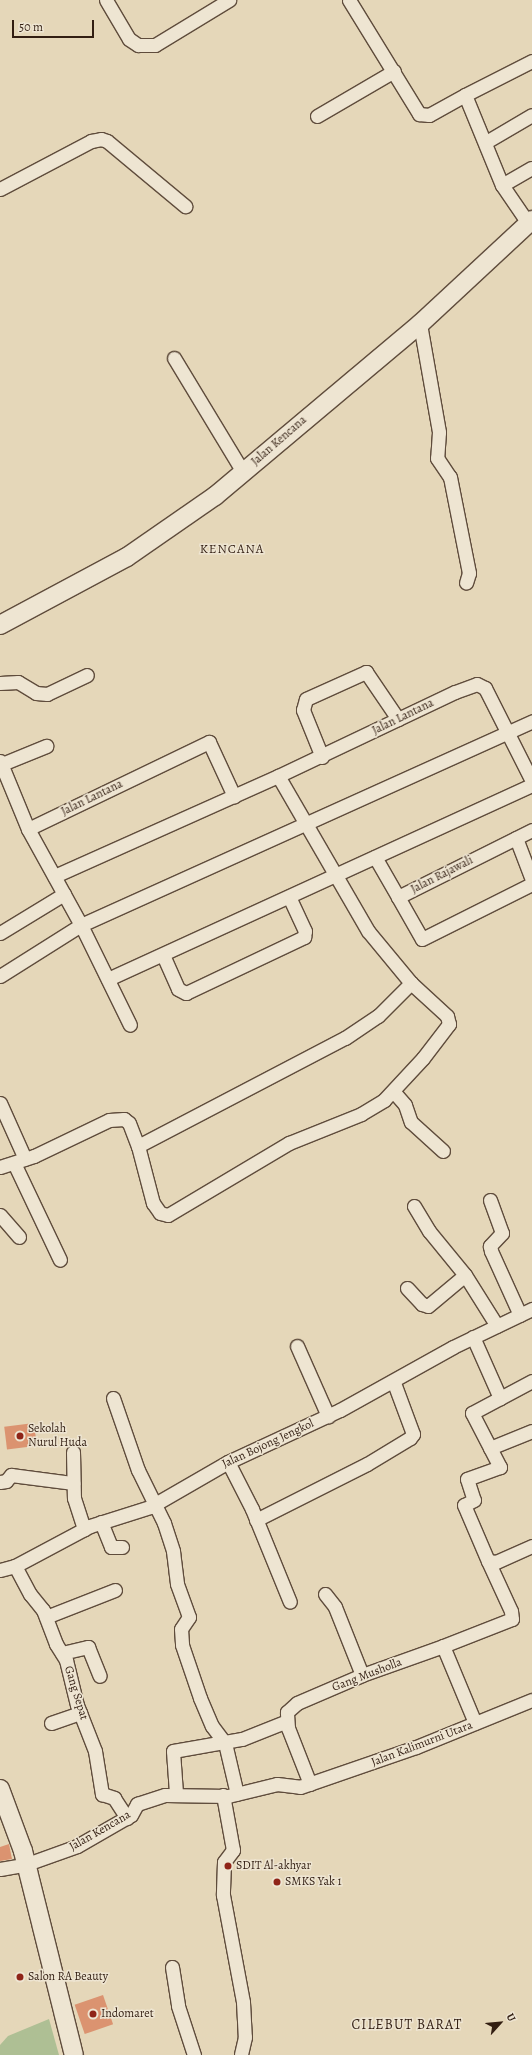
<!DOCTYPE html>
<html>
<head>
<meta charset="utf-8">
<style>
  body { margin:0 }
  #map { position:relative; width:532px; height:2055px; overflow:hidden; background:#e5d7b9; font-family:Alegreya,serif }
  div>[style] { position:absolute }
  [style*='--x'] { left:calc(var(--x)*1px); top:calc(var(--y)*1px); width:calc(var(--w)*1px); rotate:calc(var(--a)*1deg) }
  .green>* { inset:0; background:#aebf94 }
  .building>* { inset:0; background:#db9370; transform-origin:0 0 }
  .roads { filter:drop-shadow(1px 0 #5f4c3c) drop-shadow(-1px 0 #5f4c3c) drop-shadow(0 1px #5f4c3c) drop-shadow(0 -1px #5f4c3c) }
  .street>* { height:13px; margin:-6.5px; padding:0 6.5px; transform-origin:6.5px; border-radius:6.5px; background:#eee5d2 }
  .secondary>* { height:18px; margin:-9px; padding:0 9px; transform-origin:9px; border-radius:9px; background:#eee5d2 }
  .dots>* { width:11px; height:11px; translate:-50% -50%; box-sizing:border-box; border:2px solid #eee5d2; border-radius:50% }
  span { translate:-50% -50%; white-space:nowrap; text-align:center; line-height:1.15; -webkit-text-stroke:3px #eee5d2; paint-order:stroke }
  .street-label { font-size:12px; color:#321e12 }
  .poi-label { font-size:12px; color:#321e12 }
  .left { translate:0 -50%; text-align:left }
  .neighbourhood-label { font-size:13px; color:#321e12; letter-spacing:1px }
  .quarter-label { font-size:14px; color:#321e12; letter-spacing:1px }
  .north { position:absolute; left:480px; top:2003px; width:40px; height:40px; -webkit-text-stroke:3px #eee5d2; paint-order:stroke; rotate:63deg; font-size:11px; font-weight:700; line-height:16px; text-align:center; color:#321e12 }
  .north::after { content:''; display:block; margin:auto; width:14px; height:18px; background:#321e12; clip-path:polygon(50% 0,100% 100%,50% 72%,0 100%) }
  .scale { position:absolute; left:12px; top:20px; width:82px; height:18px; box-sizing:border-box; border:2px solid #321e12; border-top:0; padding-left:5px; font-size:12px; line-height:14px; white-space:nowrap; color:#321e12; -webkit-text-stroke:3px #eee5d2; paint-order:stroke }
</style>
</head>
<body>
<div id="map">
  <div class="green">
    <i style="clip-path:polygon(49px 2019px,59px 2055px,0 2055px,0 2045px,8px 2036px)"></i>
  </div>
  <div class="building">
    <i style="left:34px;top:1423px;width:23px;height:30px;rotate:83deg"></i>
    <i style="clip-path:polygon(9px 1844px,12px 1859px,0 1861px,0 1847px)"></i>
    <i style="left:103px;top:1995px;width:31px;height:30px;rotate:71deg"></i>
  </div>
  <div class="roads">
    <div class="street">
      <i style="--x:106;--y:0;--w:45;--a:59.5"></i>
      <i style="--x:129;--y:39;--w:11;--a:34"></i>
      <i style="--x:138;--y:45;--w:17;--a:0"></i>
      <i style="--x:155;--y:45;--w:87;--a:-31.3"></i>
      <i style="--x:349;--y:0;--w:134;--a:58.4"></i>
      <i style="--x:419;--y:114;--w:10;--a:6"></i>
      <i style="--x:429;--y:115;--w:41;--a:-29.1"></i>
      <i style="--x:465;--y:95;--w:97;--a:67.7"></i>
      <i style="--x:502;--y:185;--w:46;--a:55.6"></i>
      <i style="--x:465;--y:95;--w:75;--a:-26.9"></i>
      <i style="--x:317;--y:116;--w:89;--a:-30.3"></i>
      <i style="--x:486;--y:142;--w:53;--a:-30.4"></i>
      <i style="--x:502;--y:185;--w:34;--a:-30"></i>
      <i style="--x:0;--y:189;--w:103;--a:-27.8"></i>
      <i style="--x:91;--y:141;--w:10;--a:-11"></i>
      <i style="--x:101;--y:139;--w:6;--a:18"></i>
      <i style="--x:107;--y:141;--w:102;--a:39.8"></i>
      <i style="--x:420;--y:324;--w:110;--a:80"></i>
      <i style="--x:439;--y:432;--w:26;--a:94"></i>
      <i style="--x:437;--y:458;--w:23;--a:56"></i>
      <i style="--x:450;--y:477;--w:98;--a:78.8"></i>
      <i style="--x:469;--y:573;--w:10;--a:107"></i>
      <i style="--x:174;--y:358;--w:133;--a:58.8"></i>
      <i style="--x:0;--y:683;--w:18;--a:-3"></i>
      <i style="--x:18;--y:682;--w:21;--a:31"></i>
      <i style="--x:36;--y:693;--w:11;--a:5"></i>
      <i style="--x:47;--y:694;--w:44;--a:-25.4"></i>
      <i style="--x:322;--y:757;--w:51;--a:-112"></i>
      <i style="--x:303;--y:710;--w:11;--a:-75"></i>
      <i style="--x:306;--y:699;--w:66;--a:-24.2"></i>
      <i style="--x:366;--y:672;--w:57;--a:55.8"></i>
      <i style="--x:0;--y:761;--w:74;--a:67.6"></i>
      <i style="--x:28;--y:829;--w:110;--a:61.1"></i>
      <i style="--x:81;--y:925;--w:111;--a:63.9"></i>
      <i style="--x:2;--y:764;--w:48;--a:-22.2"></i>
      <i style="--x:278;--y:776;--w:196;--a:-25.4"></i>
      <i style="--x:455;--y:692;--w:23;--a:-20"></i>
      <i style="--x:477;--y:684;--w:9;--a:27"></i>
      <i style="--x:485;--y:688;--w:104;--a:63.2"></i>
      <i style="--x:28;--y:829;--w:201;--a:-25.7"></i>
      <i style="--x:209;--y:742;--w:60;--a:65.2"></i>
      <i style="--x:532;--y:830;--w:150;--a:153.4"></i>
      <i style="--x:398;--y:897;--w:48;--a:60.3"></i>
      <i style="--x:422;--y:939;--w:123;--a:-26.6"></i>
      <i style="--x:516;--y:838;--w:45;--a:69.1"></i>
      <i style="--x:375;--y:857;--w:46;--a:60.1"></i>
      <i style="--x:0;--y:933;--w:75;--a:-31.4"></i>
      <i style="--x:163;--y:955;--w:37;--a:66"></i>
      <i style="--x:178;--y:989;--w:9;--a:27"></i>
      <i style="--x:186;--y:993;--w:131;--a:-25.4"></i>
      <i style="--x:304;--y:937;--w:6;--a:-81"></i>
      <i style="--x:305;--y:931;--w:38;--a:-115"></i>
      <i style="--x:0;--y:976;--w:96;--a:-32.2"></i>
      <i style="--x:81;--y:925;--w:495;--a:-24.3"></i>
      <i style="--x:108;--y:979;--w:466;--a:-24.6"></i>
      <i style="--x:393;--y:1091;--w:18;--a:49"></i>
      <i style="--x:405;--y:1105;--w:18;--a:71"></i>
      <i style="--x:411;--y:1122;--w:43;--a:42.2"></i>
      <i style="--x:0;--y:1103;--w:61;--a:65.9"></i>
      <i style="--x:138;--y:1146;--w:233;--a:-27.6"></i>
      <i style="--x:345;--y:1038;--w:40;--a:-34"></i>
      <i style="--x:378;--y:1016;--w:47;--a:-45"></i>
      <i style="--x:14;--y:1163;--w:107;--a:64.6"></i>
      <i style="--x:0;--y:1167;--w:36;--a:-18"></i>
      <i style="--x:34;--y:1156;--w:83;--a:-25.6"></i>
      <i style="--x:109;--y:1120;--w:15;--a:-4"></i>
      <i style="--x:124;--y:1119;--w:6;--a:39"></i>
      <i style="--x:129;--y:1123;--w:25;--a:69"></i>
      <i style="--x:138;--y:1146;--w:59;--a:75.3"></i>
      <i style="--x:153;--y:1203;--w:12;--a:55"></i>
      <i style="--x:160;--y:1213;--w:8;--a:14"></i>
      <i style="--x:168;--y:1215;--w:141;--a:-30.8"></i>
      <i style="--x:289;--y:1143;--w:78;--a:-21.9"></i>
      <i style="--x:361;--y:1114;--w:27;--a:-31"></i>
      <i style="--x:384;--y:1100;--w:57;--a:-47.1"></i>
      <i style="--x:423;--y:1058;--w:43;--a:-52.6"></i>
      <i style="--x:449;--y:1024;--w:8;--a:-104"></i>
      <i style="--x:447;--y:1016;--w:49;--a:-137.5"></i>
      <i style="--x:411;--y:983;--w:67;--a:-129.6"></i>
      <i style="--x:368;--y:931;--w:179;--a:-120.1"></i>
      <i style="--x:278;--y:776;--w:245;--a:155.9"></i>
      <i style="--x:490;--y:1200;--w:35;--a:70"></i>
      <i style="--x:502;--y:1233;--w:18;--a:133"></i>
      <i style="--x:490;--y:1246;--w:5;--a:79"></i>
      <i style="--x:491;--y:1251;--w:70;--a:65.6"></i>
      <i style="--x:414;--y:1206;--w:29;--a:59"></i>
      <i style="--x:429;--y:1231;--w:57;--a:50.7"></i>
      <i style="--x:465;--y:1275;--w:60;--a:57.9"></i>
      <i style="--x:0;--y:1215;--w:29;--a:49"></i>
      <i style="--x:407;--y:1288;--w:22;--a:47"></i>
      <i style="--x:422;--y:1304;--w:6;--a:18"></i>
      <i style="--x:428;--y:1306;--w:48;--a:-40"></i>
      <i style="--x:473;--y:1337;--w:67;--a:66.1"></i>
      <i style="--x:297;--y:1346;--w:77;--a:66.1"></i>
      <i style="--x:532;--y:1381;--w:68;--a:151.9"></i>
      <i style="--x:472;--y:1413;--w:61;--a:62.6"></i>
      <i style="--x:500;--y:1467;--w:35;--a:160"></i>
      <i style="--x:467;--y:1479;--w:22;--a:72"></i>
      <i style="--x:474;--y:1500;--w:11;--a:153"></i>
      <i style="--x:464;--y:1505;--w:61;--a:66.8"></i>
      <i style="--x:488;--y:1561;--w:8;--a:7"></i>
      <i style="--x:496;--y:1562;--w:39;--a:-24"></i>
      <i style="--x:113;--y:1398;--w:76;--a:70.9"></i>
      <i style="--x:138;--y:1470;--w:59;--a:63.9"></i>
      <i style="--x:164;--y:1523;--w:29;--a:72"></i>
      <i style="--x:173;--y:1551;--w:33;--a:83"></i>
      <i style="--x:177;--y:1584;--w:35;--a:70"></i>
      <i style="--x:189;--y:1617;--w:14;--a:124"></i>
      <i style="--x:181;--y:1629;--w:16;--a:86"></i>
      <i style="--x:182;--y:1645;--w:56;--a:71.2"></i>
      <i style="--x:200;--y:1698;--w:30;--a:67"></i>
      <i style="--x:212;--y:1726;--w:21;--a:53"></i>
      <i style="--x:225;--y:1743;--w:52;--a:76.8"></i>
      <i style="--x:490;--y:1448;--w:45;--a:-22"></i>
      <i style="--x:73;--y:1452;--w:46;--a:88.8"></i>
      <i style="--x:74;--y:1498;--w:33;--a:72"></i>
      <i style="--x:228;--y:1462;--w:53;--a:62.9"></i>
      <i style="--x:252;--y:1509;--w:100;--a:67.8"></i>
      <i style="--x:0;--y:1482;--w:6;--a:-9"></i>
      <i style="--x:6;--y:1481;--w:8;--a:-50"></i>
      <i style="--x:11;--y:1475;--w:63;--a:7.4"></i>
      <i style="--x:256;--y:1520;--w:124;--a:-26.8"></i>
      <i style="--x:367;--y:1464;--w:50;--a:-31.2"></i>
      <i style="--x:410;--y:1438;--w:5;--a:-53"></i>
      <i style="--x:413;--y:1434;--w:54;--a:-110.4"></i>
      <i style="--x:101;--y:1522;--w:27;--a:68"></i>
      <i style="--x:111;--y:1547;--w:11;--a:0"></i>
      <i style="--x:15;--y:1566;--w:32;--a:62"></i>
      <i style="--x:30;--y:1594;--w:21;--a:51"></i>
      <i style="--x:43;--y:1610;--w:36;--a:69"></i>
      <i style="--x:56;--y:1644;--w:19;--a:58"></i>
      <i style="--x:66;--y:1660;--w:46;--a:76.3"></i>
      <i style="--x:77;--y:1705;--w:49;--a:68.6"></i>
      <i style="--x:95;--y:1751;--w:44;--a:80.8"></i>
      <i style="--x:102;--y:1794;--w:13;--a:18"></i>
      <i style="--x:114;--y:1798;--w:24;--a:57"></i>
      <i style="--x:0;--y:1570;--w:16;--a:-15"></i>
      <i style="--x:15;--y:1566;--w:85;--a:-28.1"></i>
      <i style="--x:90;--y:1526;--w:63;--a:-17.6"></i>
      <i style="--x:150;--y:1507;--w:90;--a:-30"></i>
      <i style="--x:228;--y:1462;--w:123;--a:-24.9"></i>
      <i style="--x:340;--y:1410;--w:129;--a:-29.1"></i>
      <i style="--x:453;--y:1347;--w:88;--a:-25.7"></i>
      <i style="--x:325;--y:1594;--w:16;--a:52"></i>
      <i style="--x:335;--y:1607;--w:73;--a:68.3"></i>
      <i style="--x:46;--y:1617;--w:74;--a:-21.4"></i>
      <i style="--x:443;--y:1646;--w:74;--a:-21.4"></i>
      <i style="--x:512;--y:1619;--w:8;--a:-97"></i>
      <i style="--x:511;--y:1611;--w:55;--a:-114.7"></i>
      <i style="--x:62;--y:1653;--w:27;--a:-13"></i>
      <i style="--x:88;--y:1647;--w:31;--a:68"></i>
      <i style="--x:51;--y:1723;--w:31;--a:-19"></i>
      <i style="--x:310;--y:1784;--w:60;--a:-111.4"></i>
      <i style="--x:288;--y:1728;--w:16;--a:-94"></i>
      <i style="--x:287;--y:1712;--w:13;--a:-42"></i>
      <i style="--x:297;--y:1703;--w:71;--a:-23.3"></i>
      <i style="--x:362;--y:1675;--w:86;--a:-19.7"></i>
      <i style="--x:443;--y:1646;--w:83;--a:67.4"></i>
      <i style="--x:176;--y:1793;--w:42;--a:-94.1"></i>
      <i style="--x:173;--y:1751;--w:70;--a:-9.9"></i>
      <i style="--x:242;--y:1739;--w:48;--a:-21.8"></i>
      <i style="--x:223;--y:1795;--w:56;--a:79.7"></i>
      <i style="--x:233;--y:1850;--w:15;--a:127"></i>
      <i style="--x:224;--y:1862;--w:33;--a:92"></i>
      <i style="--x:223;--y:1895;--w:109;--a:79.4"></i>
      <i style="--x:243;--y:2002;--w:35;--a:87"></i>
      <i style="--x:245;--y:2037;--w:18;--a:103"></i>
      <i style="--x:0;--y:1869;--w:27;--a:-10"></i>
      <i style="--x:27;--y:1864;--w:53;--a:-19.8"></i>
      <i style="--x:77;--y:1846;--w:62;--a:-29.9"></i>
      <i style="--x:131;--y:1815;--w:13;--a:-61"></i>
      <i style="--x:137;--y:1804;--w:29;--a:-18"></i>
      <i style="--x:165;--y:1795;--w:63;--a:0.9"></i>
      <i style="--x:228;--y:1796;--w:50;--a:-13.8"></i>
      <i style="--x:277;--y:1784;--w:23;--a:7"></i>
      <i style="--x:300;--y:1787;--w:123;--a:-19"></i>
      <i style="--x:416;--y:1747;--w:125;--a:-22.1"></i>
      <i style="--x:172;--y:1967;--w:39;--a:81"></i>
      <i style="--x:178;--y:2006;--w:52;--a:71.9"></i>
    </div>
    <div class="secondary">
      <i style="--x:0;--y:625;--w:144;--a:-28.2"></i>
      <i style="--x:127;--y:557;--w:107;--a:-34.7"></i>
      <i style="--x:215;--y:496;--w:268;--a:-40"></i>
      <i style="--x:420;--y:324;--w:153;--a:-42.9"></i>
      <i style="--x:0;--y:1789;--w:66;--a:69.6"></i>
      <i style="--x:23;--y:1851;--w:210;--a:76"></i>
    </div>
  </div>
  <div class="dots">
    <i style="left:20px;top:1436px;background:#8f2418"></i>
    <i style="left:228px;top:1866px;background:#8f2418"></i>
    <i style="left:277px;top:1882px;background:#8f2418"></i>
    <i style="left:20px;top:1977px;background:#8f2418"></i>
    <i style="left:93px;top:2014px;background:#8f2418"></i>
  </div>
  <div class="street-label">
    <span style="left:279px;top:441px;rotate:-41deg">Jalan Kencana</span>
    <span style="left:403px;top:717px;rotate:-26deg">Jalan Lantana</span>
    <span style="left:92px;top:798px;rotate:-26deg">Jalan Lantana</span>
    <span style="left:442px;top:875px;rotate:-27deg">Jalan Rajawali</span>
    <span style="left:268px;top:1444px;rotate:-25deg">Jalan Bojong Jengkol</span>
    <span style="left:367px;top:1675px;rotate:-21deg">Gang Musholla</span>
    <span style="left:76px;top:1693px;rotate:73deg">Gang Sepat</span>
    <span style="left:422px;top:1744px;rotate:-21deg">Jalan Kalimurni Utara</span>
    <span style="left:100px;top:1831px;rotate:-30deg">Jalan Kencana</span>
  </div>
  <div class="poi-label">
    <span class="left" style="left:28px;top:1436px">Sekolah<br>Nurul Huda</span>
    <span class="left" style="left:236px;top:1866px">SDIT Al-akhyar</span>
    <span class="left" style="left:285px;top:1882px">SMKS Yak 1</span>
    <span class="left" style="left:28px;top:1977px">Salon RA Beauty</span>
    <span class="left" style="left:101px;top:2014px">Indomaret</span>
  </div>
  <div class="neighbourhood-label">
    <span style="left:232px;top:549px">KENCANA</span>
  </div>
  <div class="quarter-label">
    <span style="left:407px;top:2025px">CILEBUT BARAT</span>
  </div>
  <div class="north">U</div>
  <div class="scale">50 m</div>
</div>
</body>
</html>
